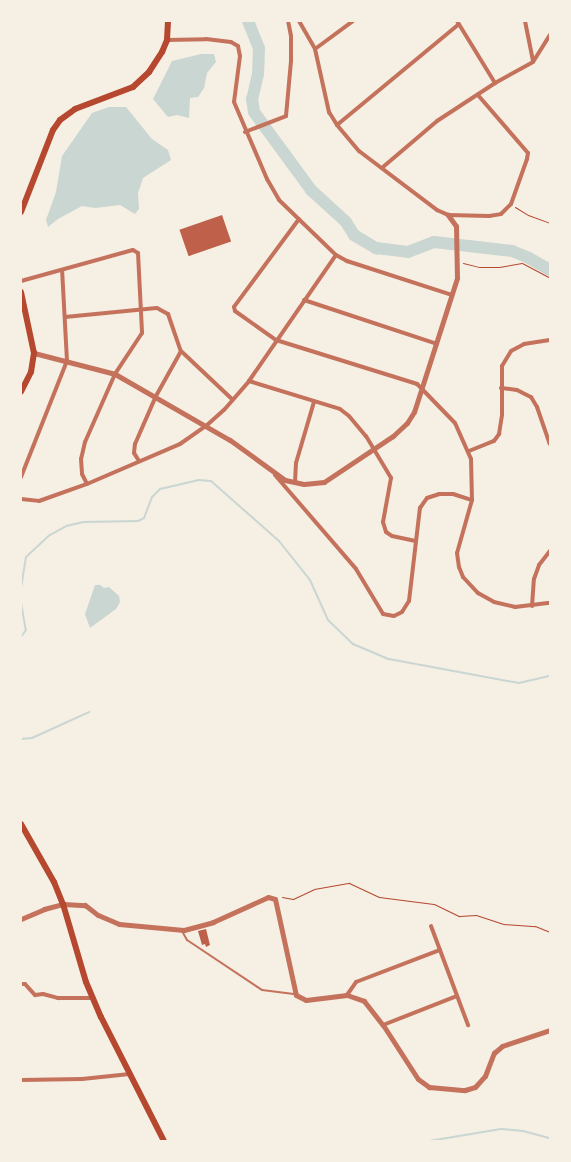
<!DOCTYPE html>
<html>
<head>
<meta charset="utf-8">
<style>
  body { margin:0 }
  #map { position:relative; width:571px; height:1162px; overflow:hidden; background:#f6efe4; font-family:Karla,sans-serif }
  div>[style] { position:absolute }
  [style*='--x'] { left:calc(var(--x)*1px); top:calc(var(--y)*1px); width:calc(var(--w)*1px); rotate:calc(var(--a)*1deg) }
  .water>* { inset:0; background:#c9d6d2 }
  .stream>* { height:2px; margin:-1px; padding:0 1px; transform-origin:1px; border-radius:1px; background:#c9d6d2 }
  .river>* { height:12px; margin:-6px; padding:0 6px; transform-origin:6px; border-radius:6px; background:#c9d6d2 }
  .building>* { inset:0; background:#bf614a; transform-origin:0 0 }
  .path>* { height:1px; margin:-0.5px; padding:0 0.5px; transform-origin:0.5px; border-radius:0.5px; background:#b5482f }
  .service>* { height:2px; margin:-1px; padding:0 1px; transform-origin:1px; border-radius:1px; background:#c5725c }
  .minor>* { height:4px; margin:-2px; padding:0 2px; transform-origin:2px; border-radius:2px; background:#c5725c }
  .tertiary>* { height:5px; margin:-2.5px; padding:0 2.5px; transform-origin:2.5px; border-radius:2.5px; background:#c5725c }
  .primary>* { height:6px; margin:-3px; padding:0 3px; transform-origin:3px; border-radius:3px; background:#b5482f }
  span { translate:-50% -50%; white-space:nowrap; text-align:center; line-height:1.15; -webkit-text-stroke:4px #f6efe4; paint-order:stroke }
  .frame { position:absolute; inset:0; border:22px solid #f6efe4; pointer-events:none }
</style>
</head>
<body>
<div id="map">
  <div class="water">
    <i style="clip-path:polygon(201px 54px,214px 54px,216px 62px,207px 73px,204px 88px,198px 97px,190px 98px,189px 118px,177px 115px,168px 117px,153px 99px,172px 61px)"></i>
    <i style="clip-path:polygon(109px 107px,126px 107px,152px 139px,168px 150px,171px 160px,143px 178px,138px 193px,139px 209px,135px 214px,120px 205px,95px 208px,82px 206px,58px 219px,48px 227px,46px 220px,56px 192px,62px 156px,92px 113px)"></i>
    <i style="clip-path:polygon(95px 585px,100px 585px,104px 588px,109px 587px,119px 596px,120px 602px,116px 609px,90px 628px,85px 614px)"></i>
  </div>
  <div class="stream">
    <i style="--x:21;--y:588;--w:31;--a:-81"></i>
    <i style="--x:26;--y:557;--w:33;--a:-43"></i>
    <i style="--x:50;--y:535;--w:18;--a:-29"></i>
    <i style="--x:66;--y:526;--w:18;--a:-13"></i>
    <i style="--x:84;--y:522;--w:54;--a:-1.1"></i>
    <i style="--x:138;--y:521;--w:7;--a:-27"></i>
    <i style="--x:144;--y:518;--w:22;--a:-69"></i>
    <i style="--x:152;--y:497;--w:11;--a:-45"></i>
    <i style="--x:160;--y:489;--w:40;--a:-13"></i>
    <i style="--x:199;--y:480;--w:12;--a:5"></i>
    <i style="--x:211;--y:481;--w:91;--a:41.4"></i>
    <i style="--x:279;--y:541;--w:50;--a:51.5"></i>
    <i style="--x:310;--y:580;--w:44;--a:65.8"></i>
    <i style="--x:328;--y:620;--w:35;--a:44"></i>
    <i style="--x:353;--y:644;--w:39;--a:23"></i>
    <i style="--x:389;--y:659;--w:132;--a:10.5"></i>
    <i style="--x:519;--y:683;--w:32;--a:-13"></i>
    <i style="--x:21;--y:603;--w:27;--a:80"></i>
    <i style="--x:26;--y:630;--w:9;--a:126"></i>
    <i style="--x:21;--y:739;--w:11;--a:-5"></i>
    <i style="--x:32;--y:738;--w:63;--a:-24.5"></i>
    <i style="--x:429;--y:1141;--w:73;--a:-9.5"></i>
    <i style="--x:501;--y:1129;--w:22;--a:5"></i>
    <i style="--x:523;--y:1131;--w:28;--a:15"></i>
  </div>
  <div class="river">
    <i style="--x:248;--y:21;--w:29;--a:68"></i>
    <i style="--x:259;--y:48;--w:26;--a:92"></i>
    <i style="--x:258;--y:74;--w:26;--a:103"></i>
    <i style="--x:252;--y:99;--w:13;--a:81"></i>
    <i style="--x:254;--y:112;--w:97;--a:53.8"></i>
    <i style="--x:311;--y:190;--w:47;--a:42.4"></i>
    <i style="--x:346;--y:222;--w:15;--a:58"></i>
    <i style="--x:354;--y:235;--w:26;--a:31"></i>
    <i style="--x:376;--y:248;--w:32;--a:7"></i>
    <i style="--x:408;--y:252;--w:28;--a:-21"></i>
    <i style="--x:434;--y:242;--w:79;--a:6.6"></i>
    <i style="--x:512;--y:251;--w:18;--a:22"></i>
    <i style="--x:529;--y:258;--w:24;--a:30"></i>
  </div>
  <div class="building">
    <i style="left:222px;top:215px;width:28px;height:45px;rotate:71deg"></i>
    <i style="clip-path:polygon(206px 929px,210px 945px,206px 947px,205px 944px,202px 945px,198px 931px)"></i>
  </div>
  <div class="path">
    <i style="--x:515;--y:207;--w:15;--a:32"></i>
    <i style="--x:528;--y:215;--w:23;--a:20"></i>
    <i style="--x:463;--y:263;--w:16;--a:14"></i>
    <i style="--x:479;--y:267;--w:20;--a:0"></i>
    <i style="--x:499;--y:267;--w:23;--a:-10"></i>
    <i style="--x:522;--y:263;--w:32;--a:28"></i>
    <i style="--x:282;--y:897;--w:11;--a:10"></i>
    <i style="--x:293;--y:899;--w:23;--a:-25"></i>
    <i style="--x:314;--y:889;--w:36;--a:-10"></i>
    <i style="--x:349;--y:883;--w:33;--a:25"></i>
    <i style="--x:379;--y:897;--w:55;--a:7.3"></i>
    <i style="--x:434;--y:904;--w:28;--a:26"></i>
    <i style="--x:459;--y:916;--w:17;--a:-3"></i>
    <i style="--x:476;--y:915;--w:28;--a:18"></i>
    <i style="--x:503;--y:924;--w:32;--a:4"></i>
    <i style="--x:535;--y:926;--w:16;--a:22"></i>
  </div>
  <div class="service">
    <i style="--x:182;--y:931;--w:10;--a:61"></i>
    <i style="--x:187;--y:940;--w:90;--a:33.7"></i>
    <i style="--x:262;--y:990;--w:32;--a:7"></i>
  </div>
  <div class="minor">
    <i style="--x:299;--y:21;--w:32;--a:60"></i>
    <i style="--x:315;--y:49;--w:65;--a:77.5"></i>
    <i style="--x:329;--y:112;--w:15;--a:58"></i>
    <i style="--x:337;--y:125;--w:34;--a:50"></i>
    <i style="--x:359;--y:151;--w:98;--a:37.1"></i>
    <i style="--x:437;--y:210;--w:12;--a:24"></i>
    <i style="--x:448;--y:215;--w:41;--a:1.4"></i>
    <i style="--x:489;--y:216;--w:12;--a:-9"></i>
    <i style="--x:501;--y:214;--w:14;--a:-45"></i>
    <i style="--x:511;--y:204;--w:48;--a:-70.4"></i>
    <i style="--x:527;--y:159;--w:6;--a:-81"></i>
    <i style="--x:528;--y:153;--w:77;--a:-130.8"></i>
    <i style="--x:457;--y:21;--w:73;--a:58.5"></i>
    <i style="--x:525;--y:21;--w:41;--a:78.7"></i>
    <i style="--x:167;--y:40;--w:39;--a:-1"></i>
    <i style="--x:206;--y:39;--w:25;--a:7"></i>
    <i style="--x:231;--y:42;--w:8;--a:30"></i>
    <i style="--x:238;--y:46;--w:10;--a:79"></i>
    <i style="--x:240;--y:56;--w:46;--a:97.4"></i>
    <i style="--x:234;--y:102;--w:84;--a:66.8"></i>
    <i style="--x:267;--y:179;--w:24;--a:60"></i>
    <i style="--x:279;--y:200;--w:79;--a:44"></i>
    <i style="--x:336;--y:255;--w:13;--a:29"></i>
    <i style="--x:347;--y:261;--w:110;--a:17.9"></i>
    <i style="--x:315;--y:49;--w:47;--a:-36.4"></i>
    <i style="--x:337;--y:125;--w:158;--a:-39.6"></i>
    <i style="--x:245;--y:132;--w:44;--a:-21.3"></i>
    <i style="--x:286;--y:116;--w:55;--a:-84.8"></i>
    <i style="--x:291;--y:61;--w:25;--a:-90"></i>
    <i style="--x:291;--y:36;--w:15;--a:-101"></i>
    <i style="--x:383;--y:167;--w:71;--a:-40.4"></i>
    <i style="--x:437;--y:121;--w:69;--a:-33.2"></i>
    <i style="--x:495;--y:83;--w:43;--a:-28.9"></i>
    <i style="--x:533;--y:62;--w:32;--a:-58"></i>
    <i style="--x:299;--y:219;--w:109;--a:126.5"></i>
    <i style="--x:234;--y:307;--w:4;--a:76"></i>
    <i style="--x:235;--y:311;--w:50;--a:35.3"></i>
    <i style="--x:276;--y:340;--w:148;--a:17.3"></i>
    <i style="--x:417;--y:384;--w:7;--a:45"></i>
    <i style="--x:422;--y:389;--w:47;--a:45.9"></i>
    <i style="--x:455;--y:423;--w:39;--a:66"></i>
    <i style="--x:471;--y:459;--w:41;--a:88.6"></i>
    <i style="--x:472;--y:500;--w:55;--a:105.8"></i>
    <i style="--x:457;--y:553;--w:14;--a:82"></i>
    <i style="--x:459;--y:567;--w:11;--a:68"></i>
    <i style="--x:463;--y:577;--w:22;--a:47"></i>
    <i style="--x:478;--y:593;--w:18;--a:29"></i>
    <i style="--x:494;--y:602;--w:22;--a:13"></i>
    <i style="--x:515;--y:607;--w:35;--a:-7"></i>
    <i style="--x:21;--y:281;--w:116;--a:-15.5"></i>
    <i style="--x:133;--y:250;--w:6;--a:31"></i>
    <i style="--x:138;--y:253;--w:80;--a:87.1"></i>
    <i style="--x:142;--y:333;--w:49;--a:123.4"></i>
    <i style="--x:115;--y:374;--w:74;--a:113.8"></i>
    <i style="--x:85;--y:442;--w:17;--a:103"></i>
    <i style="--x:81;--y:459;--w:15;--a:86"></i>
    <i style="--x:82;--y:474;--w:11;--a:63"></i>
    <i style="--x:304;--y:300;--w:140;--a:18.3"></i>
    <i style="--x:65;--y:317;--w:92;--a:-5.6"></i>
    <i style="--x:157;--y:308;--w:13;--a:29"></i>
    <i style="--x:168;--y:314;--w:39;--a:71"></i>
    <i style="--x:249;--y:381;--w:95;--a:17.1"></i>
    <i style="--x:340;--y:409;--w:11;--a:38"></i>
    <i style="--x:349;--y:416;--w:26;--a:50"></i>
    <i style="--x:366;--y:436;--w:49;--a:59.2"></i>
    <i style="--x:391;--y:478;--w:45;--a:100.3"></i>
    <i style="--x:383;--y:522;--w:10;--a:73"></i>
    <i style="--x:386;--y:532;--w:7;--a:34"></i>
    <i style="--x:392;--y:536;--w:24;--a:12"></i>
    <i style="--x:501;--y:388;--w:16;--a:7"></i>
    <i style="--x:517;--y:390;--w:16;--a:27"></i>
    <i style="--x:531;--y:397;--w:12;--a:59"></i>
    <i style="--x:537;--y:407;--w:39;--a:71"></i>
    <i style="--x:469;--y:451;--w:27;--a:-22"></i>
    <i style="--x:494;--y:441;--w:9;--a:-54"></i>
    <i style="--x:499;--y:434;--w:20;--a:-81"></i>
    <i style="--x:502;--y:414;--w:48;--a:-90"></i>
    <i style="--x:502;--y:366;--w:17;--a:-59"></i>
    <i style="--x:511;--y:351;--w:15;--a:-28"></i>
    <i style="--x:524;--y:344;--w:26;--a:-9"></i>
    <i style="--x:139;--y:461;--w:9;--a:-122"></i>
    <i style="--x:134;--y:453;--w:9;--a:-84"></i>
    <i style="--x:135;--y:444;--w:52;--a:-66.4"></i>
    <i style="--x:156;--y:396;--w:51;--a:-60.9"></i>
    <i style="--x:181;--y:351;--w:71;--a:43.3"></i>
    <i style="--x:275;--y:475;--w:124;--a:49.2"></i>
    <i style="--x:356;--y:569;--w:52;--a:59"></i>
    <i style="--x:383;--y:614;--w:11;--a:10"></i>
    <i style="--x:394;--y:616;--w:9;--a:-27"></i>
    <i style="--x:402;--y:612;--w:13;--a:-58"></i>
    <i style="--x:409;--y:601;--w:94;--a:-83.3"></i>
    <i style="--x:420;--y:508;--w:12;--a:-55"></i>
    <i style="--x:427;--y:498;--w:13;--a:-18"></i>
    <i style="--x:439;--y:494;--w:14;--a:0"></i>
    <i style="--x:453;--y:494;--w:20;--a:18"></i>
    <i style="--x:21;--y:477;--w:125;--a:-68.4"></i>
    <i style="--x:67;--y:361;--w:91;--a:-93.1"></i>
    <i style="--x:295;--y:482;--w:19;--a:-87"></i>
    <i style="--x:296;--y:463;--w:64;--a:-73.6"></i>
    <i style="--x:21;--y:499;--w:18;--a:6"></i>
    <i style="--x:39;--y:501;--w:51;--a:-19.5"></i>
    <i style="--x:87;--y:484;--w:101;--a:-23.3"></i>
    <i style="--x:180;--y:444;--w:32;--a:-35"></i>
    <i style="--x:206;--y:426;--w:24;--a:-42"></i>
    <i style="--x:224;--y:410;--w:38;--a:-49"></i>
    <i style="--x:249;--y:381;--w:153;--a:-55.4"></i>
    <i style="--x:532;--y:606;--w:27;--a:-86"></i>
    <i style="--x:534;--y:579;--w:15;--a:-70"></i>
    <i style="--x:539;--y:565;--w:18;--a:-52"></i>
    <i style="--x:431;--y:926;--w:106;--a:69.5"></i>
    <i style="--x:21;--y:984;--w:4;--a:0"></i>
    <i style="--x:25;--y:984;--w:15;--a:48"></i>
    <i style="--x:35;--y:995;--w:8;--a:-7"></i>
    <i style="--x:43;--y:994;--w:16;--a:15"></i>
    <i style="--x:58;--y:998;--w:35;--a:0"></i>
    <i style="--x:347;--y:995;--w:16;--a:-55"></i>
    <i style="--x:356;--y:982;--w:90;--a:-20.9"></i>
    <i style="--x:383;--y:1025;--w:79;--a:-21.4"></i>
    <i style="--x:21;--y:1080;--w:61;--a:-0.9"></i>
    <i style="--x:82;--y:1079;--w:48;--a:-5.9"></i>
  </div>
  <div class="tertiary">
    <i style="--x:34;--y:353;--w:84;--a:14.5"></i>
    <i style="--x:115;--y:374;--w:133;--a:29.9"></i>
    <i style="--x:230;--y:440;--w:68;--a:36"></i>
    <i style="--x:285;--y:480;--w:19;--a:12"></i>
    <i style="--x:304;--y:484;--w:20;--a:-6"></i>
    <i style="--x:324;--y:482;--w:83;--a:-33.7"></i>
    <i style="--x:393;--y:436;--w:19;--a:-43"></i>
    <i style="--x:407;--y:423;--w:13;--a:-58"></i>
    <i style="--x:414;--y:412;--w:141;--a:-72.2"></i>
    <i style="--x:457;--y:278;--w:52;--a:-91.1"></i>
    <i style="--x:456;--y:226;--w:14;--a:-126"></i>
    <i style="--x:21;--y:919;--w:25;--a:-23"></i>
    <i style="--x:44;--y:909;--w:20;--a:-15"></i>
    <i style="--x:63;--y:904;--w:22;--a:3"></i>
    <i style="--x:85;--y:905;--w:16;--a:38"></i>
    <i style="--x:98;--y:915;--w:23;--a:23"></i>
    <i style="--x:119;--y:924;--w:65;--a:5.3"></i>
    <i style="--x:184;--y:930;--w:30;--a:-15"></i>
    <i style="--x:213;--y:922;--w:60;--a:-24.4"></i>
    <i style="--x:268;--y:897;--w:7;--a:16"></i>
    <i style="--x:275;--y:899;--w:98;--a:77.7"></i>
    <i style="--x:296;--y:995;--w:11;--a:27"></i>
    <i style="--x:306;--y:1000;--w:41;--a:-7"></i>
    <i style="--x:347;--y:995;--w:18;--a:19"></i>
    <i style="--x:364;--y:1001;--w:31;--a:52"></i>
    <i style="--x:383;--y:1025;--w:64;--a:57.1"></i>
    <i style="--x:418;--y:1079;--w:14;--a:36"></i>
    <i style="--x:429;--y:1087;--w:36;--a:5"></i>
    <i style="--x:465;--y:1090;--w:10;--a:-17"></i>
    <i style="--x:475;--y:1087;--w:15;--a:-48"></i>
    <i style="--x:485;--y:1076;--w:25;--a:-69"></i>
    <i style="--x:494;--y:1053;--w:11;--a:-41"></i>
    <i style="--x:502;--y:1046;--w:51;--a:-18.4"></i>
  </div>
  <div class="primary">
    <i style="--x:21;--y:212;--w:88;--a:-68.7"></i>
    <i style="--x:53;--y:130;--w:12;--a:-55"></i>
    <i style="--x:60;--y:120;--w:19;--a:-36"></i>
    <i style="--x:75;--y:109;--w:62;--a:-20.8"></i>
    <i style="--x:133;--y:87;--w:22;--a:-43"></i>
    <i style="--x:149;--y:72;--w:24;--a:-57"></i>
    <i style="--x:162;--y:52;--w:13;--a:-67"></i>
    <i style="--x:167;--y:40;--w:19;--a:-87"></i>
    <i style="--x:21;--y:292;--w:62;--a:78"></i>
    <i style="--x:34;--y:353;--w:19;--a:99"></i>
    <i style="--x:31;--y:372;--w:22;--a:117"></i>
    <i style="--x:21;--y:824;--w:67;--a:60.4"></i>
    <i style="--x:54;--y:882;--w:24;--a:68"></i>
    <i style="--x:63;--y:904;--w:81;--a:73.6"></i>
    <i style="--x:86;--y:982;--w:38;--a:67"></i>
    <i style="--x:101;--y:1017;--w:139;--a:63.1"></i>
  </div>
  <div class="frame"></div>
</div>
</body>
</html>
